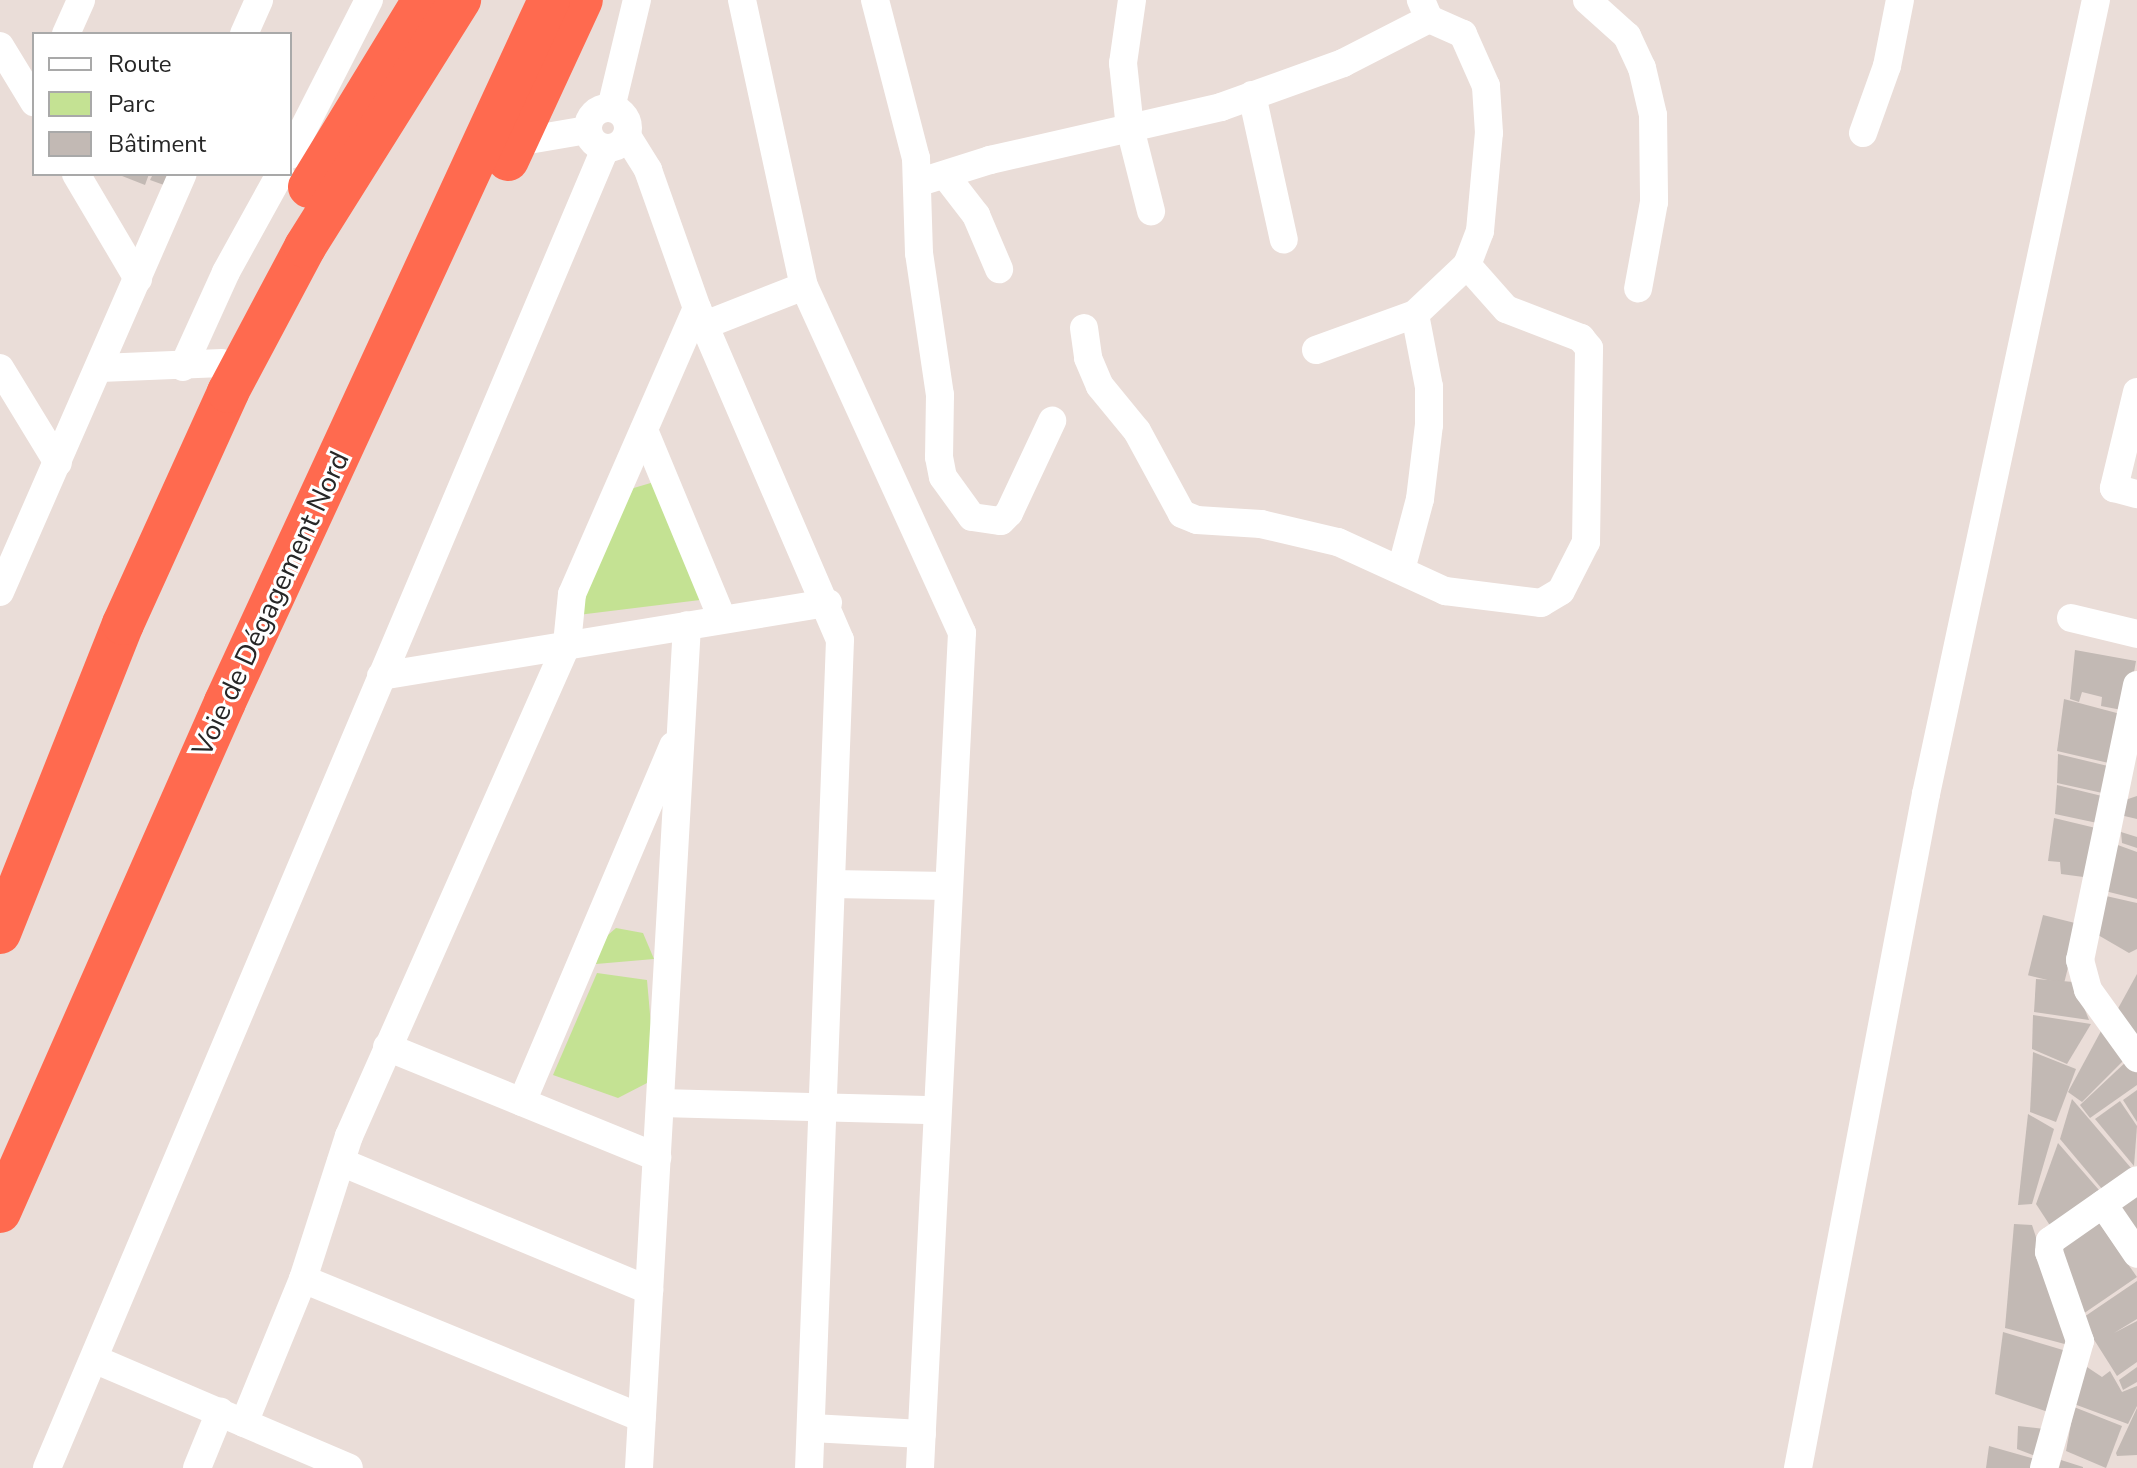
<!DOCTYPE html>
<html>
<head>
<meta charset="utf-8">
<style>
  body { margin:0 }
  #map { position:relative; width:2137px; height:1468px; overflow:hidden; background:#eaddd8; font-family:"Nunito Sans",sans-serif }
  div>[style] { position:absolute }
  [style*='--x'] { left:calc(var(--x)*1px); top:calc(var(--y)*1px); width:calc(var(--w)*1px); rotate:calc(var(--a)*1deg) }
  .green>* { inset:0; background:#c4e293 }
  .building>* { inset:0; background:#c2b9b4; transform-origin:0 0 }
  .minor>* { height:28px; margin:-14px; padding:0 14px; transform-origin:14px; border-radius:14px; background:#fff }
  .minor>.ring { margin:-14px; padding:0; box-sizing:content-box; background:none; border:28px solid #fff; border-radius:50% }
  .highway>* { height:42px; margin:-21px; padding:0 21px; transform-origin:21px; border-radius:21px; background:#ff6a4f }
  span { translate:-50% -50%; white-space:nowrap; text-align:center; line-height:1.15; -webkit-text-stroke:6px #fff; paint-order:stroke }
  .street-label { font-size:28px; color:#272727 }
  .legend { position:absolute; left:32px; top:32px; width:260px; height:144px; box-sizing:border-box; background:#fff; border:2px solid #a9a9a9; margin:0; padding:10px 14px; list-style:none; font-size:24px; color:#272727 }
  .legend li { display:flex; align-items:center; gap:16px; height:40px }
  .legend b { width:40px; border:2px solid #a9a9a9 }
</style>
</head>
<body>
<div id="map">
  <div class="green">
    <i style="clip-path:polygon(654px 482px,700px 600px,578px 615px,627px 490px)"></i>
    <i style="clip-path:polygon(616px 928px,643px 933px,654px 959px,596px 964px,601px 941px)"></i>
    <i style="clip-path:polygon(597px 973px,647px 980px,653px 1048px,649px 1082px,618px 1098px,553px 1075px)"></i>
  </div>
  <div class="building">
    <i style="clip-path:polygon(117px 174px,149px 174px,145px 185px)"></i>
    <i style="clip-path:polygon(153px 174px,168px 174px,164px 185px,150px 180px)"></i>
    <i style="clip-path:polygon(2075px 650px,2136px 661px,2127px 711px,2101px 706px,2102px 697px,2082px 692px,2079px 702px,2070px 699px)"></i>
    <i style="clip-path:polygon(2064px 699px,2128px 716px,2113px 764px,2057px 751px)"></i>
    <i style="clip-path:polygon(2058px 754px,2112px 767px,2107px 794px,2057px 783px)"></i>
    <i style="clip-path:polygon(2057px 785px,2106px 797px,2102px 824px,2055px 814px)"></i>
    <i style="clip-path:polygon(2137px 796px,2137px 819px,2120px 815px,2125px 800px)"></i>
    <i style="clip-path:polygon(2054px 818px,2104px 830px,2091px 878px,2061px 874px,2060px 862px,2048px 861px)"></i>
    <i style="clip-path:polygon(2121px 832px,2137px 837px,2137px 848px,2122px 843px)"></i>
    <i style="clip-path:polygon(2115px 844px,2137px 852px,2137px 899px,2105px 891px)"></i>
    <i style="clip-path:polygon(2106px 896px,2137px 903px,2137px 949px,2129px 953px,2098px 935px)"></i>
    <i style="left:2043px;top:915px;width:37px;height:62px;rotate:14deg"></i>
    <i style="clip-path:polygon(2137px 974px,2137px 1044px,2115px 1014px)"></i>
    <i style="clip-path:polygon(2036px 979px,2074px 982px,2089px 1020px,2034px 1012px)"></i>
    <i style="clip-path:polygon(2033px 1015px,2091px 1024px,2067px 1064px,2032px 1049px)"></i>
    <i style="clip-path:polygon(2101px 1031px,2129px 1055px,2082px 1102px,2068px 1092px)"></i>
    <i style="clip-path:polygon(2033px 1052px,2076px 1069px,2056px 1122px,2030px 1112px)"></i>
    <i style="clip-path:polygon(2129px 1059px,2137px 1069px,2137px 1085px,2090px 1118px,2080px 1105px)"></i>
    <i style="clip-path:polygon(2137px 1090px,2137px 1122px,2123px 1100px)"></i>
    <i style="clip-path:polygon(2072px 1099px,2131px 1168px,2102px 1189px,2060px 1139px)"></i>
    <i style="clip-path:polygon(2120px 1101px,2137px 1126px,2134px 1166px,2095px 1119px)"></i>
    <i style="clip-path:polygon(2028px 1114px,2054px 1129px,2032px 1204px,2018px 1205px)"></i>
    <i style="clip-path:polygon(2058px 1143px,2099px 1190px,2051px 1227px,2036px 1204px)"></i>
    <i style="clip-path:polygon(2137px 1196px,2137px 1237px,2117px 1209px)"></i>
    <i style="clip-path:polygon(2099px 1223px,2137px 1277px,2080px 1316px,2056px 1250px)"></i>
    <i style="clip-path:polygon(2014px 1224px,2032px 1225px,2072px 1346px,2005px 1328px)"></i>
    <i style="clip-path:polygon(2137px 1281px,2137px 1319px,2114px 1333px,2137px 1321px,2137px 1362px,2117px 1376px,2081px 1319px)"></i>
    <i style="clip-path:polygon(2003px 1332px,2073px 1353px,2051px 1413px,1995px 1394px)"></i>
    <i style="clip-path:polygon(2084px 1365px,2102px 1377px,2110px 1371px,2122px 1392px,2137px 1386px,2137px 1406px,2128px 1424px,2074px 1404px)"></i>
    <i style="clip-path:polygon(2137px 1367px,2137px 1382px,2123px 1390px,2119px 1380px)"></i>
    <i style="clip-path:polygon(2074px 1407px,2122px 1426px,2106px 1468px,2066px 1451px)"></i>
    <i style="clip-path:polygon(2137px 1408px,2137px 1455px,2117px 1456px,2116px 1453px)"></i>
    <i style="clip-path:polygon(2018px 1426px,2053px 1430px,2043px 1459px,2017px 1449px)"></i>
    <i style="clip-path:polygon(1989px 1446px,2042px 1461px,2040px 1468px,1986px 1468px)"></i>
    <i style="clip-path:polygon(2061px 1460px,2083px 1467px,2083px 1468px,2059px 1468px)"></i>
  </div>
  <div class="minor">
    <i style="--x:742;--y:0;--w:293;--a:77.8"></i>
    <i style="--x:804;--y:286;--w:381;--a:65.5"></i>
    <i style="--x:962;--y:633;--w:836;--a:92.88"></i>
    <i style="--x:875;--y:0;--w:163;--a:75.5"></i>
    <i style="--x:916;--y:158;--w:95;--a:88.2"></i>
    <i style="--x:919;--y:253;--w:144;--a:81.6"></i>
    <i style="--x:940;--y:395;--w:62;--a:90.9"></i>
    <i style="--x:939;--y:457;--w:20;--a:79"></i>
    <i style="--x:943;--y:477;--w:49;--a:54.1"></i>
    <i style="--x:972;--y:517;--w:29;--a:8"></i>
    <i style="--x:1001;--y:521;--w:11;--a:-45"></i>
    <i style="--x:1009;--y:513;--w:102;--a:-64.9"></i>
    <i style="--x:1132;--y:0;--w:64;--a:98.1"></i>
    <i style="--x:1123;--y:63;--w:65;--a:83.9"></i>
    <i style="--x:1130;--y:128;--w:86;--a:75.8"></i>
    <i style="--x:1587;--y:0;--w:54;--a:42"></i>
    <i style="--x:1627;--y:36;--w:35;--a:65"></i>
    <i style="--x:1642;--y:68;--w:48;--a:76.8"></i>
    <i style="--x:1653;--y:115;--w:87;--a:89.3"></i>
    <i style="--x:1654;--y:202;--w:88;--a:100.4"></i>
    <i style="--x:66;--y:34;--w:37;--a:-66"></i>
    <i style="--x:244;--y:34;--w:37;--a:-66"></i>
    <i style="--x:0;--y:46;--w:66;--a:58.7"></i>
    <i style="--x:1252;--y:95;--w:148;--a:77.6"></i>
    <i class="ring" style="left:588px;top:108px;width:12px;height:12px"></i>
    <i style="--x:611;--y:108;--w:111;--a:-76.5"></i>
    <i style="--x:1863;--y:133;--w:71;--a:-70.3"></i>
    <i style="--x:1887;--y:66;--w:67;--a:-78.9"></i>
    <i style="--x:627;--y:136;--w:40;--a:58"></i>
    <i style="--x:648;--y:170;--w:146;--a:70.5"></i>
    <i style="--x:697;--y:308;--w:361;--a:66.7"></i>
    <i style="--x:840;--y:640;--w:829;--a:92.14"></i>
    <i style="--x:517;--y:142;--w:71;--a:-9.7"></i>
    <i style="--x:290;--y:155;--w:174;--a:-63"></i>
    <i style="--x:76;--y:174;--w:122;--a:59.4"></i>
    <i style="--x:945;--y:175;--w:51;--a:52.2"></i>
    <i style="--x:976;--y:215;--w:59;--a:66.9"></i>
    <i style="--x:917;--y:183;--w:77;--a:-17.5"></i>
    <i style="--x:990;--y:160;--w:237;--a:-12.9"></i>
    <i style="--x:1221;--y:107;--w:130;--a:-19.8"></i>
    <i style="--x:1343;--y:63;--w:97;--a:-27.1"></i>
    <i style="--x:705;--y:325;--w:106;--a:-21.5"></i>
    <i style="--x:1084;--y:328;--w:30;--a:82"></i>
    <i style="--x:1088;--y:358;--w:30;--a:67"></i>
    <i style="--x:1100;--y:386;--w:58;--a:50.6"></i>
    <i style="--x:1137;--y:431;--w:94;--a:61.5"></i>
    <i style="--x:1182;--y:514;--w:16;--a:22"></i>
    <i style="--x:1197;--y:520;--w:64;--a:3.6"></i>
    <i style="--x:1261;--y:524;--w:79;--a:13.2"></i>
    <i style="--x:1338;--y:542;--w:118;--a:24.6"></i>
    <i style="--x:1445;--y:591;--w:97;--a:7.1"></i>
    <i style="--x:1541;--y:603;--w:23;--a:-31"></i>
    <i style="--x:1561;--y:591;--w:55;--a:-63"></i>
    <i style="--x:1586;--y:542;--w:194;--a:-89.1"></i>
    <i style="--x:1589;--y:348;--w:13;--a:-129"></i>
    <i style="--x:1581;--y:338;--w:80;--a:-158.9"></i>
    <i style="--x:1506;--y:309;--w:59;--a:-131.6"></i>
    <i style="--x:1316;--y:350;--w:105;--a:-20"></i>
    <i style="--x:1415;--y:314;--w:71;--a:-43.3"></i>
    <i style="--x:1467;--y:265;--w:36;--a:-69"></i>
    <i style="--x:1480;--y:231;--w:98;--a:-84.8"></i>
    <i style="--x:1489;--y:133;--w:47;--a:-93.7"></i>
    <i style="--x:1486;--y:86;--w:57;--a:-113.9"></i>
    <i style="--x:1463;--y:34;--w:37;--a:-156"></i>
    <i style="--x:1429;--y:19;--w:21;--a:-113"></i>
    <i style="--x:183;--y:367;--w:104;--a:-65.6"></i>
    <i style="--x:226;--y:272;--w:112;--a:-61.1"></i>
    <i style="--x:0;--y:368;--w:111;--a:58.6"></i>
    <i style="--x:100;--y:368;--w:122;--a:-2.3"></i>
    <i style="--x:2137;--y:392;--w:99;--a:103.5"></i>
    <i style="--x:2114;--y:488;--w:24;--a:15"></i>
    <i style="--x:644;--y:430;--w:204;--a:67.5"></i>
    <i style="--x:1401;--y:570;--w:73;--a:-75"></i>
    <i style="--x:1420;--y:499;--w:75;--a:-83.1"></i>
    <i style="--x:1429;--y:425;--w:38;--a:-90"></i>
    <i style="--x:1429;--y:387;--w:74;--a:-100.9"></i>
    <i style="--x:0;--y:592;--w:456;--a:-66.4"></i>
    <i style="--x:2071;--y:618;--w:68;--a:13.6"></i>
    <i style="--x:381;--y:676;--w:453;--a:-9.3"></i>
    <i style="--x:2137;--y:685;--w:281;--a:101.7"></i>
    <i style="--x:2080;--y:960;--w:31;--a:75"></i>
    <i style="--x:2088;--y:990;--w:84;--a:54.2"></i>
    <i style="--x:831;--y:884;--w:117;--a:1"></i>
    <i style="--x:387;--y:1047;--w:292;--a:22.2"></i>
    <i style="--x:522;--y:1102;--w:387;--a:-67"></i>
    <i style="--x:660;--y:1103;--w:276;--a:1.5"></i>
    <i style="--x:341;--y:1162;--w:334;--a:22.6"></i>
    <i style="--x:2103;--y:1204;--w:60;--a:55.8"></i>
    <i style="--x:303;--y:1279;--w:366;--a:22.3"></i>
    <i style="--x:94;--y:1359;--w:277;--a:23.1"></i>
    <i style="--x:244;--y:1423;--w:156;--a:-67.7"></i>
    <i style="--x:303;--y:1279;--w:150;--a:-72.2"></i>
    <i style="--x:349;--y:1136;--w:538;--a:-66.1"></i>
    <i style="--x:567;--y:644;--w:50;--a:-84.3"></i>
    <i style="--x:572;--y:594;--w:312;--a:-66.4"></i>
    <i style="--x:812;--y:1428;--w:110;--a:3.1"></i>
    <i style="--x:47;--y:1468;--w:1432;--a:-67.07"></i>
    <i style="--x:197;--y:1468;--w:61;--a:-67.7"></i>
    <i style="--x:639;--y:1468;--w:844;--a:-86.74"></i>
    <i style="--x:1798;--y:1468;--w:686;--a:-79.25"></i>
    <i style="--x:1926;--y:794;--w:812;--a:-77.92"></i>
    <i style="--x:2044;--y:1468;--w:132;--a:-74.2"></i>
    <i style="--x:2080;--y:1341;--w:94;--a:-109.2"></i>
    <i style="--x:2049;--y:1252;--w:11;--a:-85"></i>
    <i style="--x:2050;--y:1241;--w:106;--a:-35"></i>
  </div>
  <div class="highway">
    <i style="--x:508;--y:160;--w:176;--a:-65.2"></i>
    <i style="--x:309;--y:187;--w:219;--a:-58.6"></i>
    <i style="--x:0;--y:933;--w:333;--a:-68.3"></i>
    <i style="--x:123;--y:624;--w:255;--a:-65.6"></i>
    <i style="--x:228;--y:392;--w:164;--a:-62"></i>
    <i style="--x:305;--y:247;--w:292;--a:-57.9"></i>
    <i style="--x:0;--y:1212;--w:557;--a:-66.19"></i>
    <i style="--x:225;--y:702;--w:773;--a:-65.22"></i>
  </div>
  <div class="street-label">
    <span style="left:271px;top:604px;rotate:-65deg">Voie de Dégagement Nord</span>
  </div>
  <ul class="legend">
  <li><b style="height:10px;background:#fff"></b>Route</li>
  <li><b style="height:22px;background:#c4e293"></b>Parc</li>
  <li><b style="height:22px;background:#c2b9b4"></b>Bâtiment</li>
  </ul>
</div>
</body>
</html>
